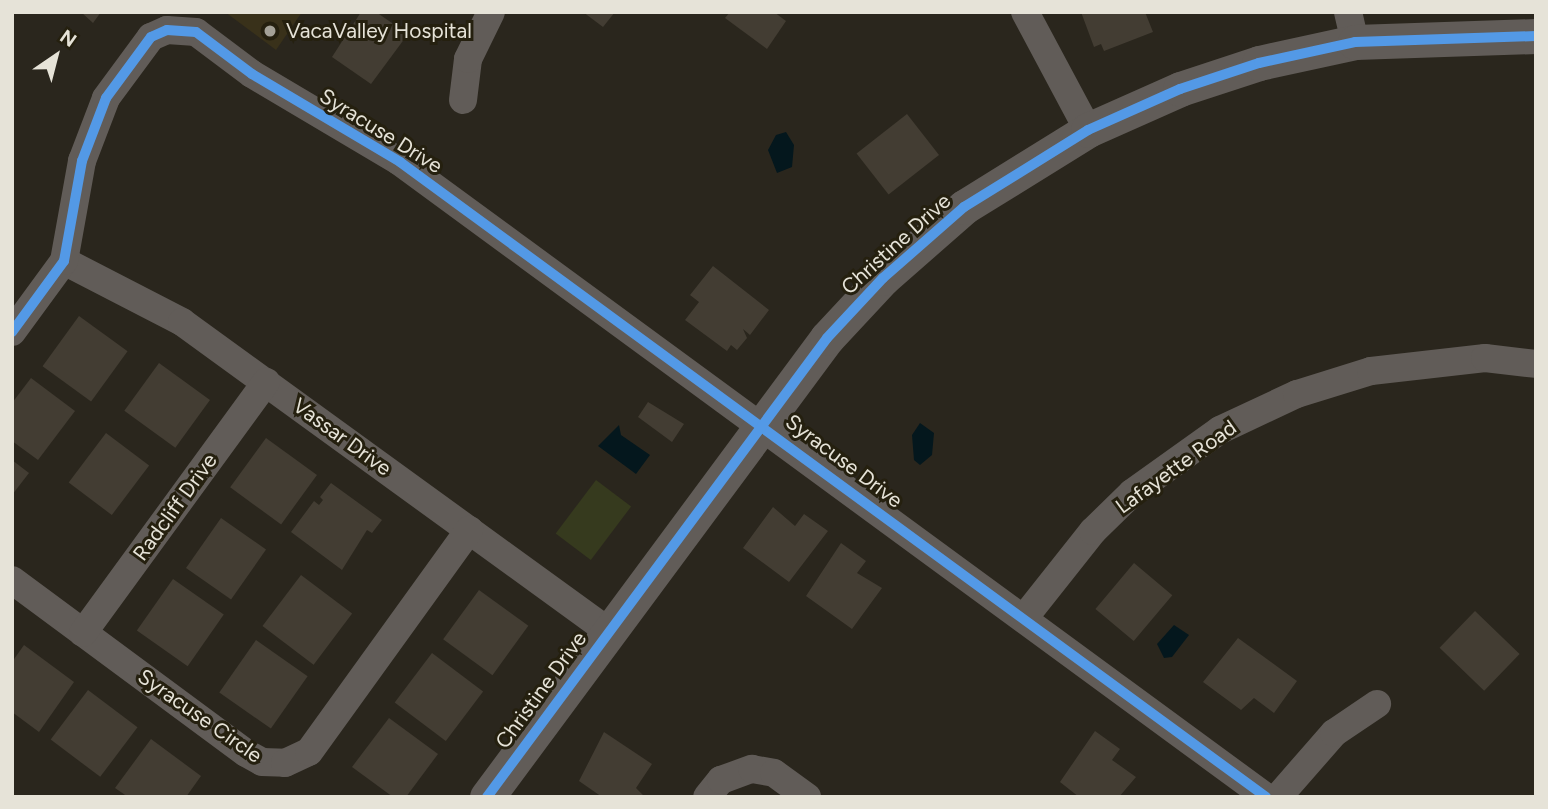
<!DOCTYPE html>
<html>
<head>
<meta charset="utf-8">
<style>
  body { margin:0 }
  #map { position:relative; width:1548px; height:809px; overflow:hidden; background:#2a261d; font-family:Figtree,sans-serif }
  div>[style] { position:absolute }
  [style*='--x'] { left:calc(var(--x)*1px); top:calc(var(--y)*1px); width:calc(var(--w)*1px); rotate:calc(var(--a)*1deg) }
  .built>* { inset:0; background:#39311a }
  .green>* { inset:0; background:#363a1e; transform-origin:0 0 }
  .water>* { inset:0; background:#04171d }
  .building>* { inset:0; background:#433d33; transform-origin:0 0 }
  .minor>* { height:28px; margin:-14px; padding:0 14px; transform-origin:14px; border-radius:14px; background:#615c58 }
  .tertiary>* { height:35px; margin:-17.5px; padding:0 17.5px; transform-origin:17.5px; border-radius:17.5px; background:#615c58 }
  .cycleway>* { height:10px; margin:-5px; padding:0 5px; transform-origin:5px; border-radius:5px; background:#5399e6 }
  .dots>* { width:19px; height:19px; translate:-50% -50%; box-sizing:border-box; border:4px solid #25200f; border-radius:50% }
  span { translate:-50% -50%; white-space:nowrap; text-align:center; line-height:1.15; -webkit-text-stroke:6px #25200f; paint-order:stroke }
  .poi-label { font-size:21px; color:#e6e3d8 }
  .left { translate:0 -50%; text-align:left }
  .street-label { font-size:21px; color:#e6e3d8 }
  .frame { position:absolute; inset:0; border:14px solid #e6e3d8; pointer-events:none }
  .north { position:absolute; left:21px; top:21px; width:70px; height:70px; -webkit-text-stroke:5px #25200f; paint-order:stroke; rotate:35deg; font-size:19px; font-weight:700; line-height:28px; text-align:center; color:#e6e3d8 }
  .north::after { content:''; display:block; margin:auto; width:24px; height:32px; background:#e6e3d8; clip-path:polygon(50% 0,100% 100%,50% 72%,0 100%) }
</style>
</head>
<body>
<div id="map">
  <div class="built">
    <i style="clip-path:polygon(225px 12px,302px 12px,276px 50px)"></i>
  </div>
  <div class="green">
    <i style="left:596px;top:480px;width:44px;height:67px;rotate:37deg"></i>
  </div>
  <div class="water">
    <i style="clip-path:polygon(786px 132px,794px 145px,792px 167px,777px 173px,768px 150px,776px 135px)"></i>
    <i style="clip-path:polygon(920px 423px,934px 433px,932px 455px,920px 465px,914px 460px,912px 435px)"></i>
    <i style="clip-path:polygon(619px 425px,621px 435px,650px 455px,636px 474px,598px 446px)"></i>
    <i style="clip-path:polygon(1174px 625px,1189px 635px,1172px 657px,1164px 658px,1157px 644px)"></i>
  </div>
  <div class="building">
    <i style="clip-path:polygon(81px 12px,101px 12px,93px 23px)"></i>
    <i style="clip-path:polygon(361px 12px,376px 12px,408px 34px,371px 84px,332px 57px)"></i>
    <i style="clip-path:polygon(583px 12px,615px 12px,603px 27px)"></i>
    <i style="clip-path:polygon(730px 12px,774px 12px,786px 21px,767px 49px,725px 18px)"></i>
    <i style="clip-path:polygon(1081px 12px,1145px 12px,1153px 32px,1104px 51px,1101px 44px,1094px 47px)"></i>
    <i style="left:907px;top:114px;width:52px;height:64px;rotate:52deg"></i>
    <i style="clip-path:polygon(713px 266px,769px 310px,750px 335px,743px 329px,747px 338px,737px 350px,731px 345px,727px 351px,685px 320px,699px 302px,690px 295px)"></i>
    <i style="left:79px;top:316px;width:60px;height:62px;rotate:36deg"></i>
    <i style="left:159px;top:363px;width:63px;height:59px;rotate:36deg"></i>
    <i style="clip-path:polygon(31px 378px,75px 411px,38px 460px,12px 441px,12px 403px)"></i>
    <i style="clip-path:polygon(648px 402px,684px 424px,672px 442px,638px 417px)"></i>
    <i style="left:106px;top:433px;width:54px;height:62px;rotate:37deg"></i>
    <i style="left:266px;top:438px;width:63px;height:61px;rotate:36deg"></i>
    <i style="clip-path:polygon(12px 460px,29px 473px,12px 495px)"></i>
    <i style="clip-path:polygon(331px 483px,382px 520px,372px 533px,367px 530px,342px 570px,291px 532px,314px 501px,319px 505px,323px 500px,320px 497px)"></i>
    <i style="clip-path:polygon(773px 507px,795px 526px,804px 514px,828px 531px,789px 582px,743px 548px)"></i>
    <i style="left:221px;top:518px;width:55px;height:61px;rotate:35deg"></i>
    <i style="clip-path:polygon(841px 543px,866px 561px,857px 573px,882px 588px,852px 629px,806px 596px)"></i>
    <i style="left:1134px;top:563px;width:50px;height:60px;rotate:40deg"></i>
    <i style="left:301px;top:575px;width:64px;height:64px;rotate:37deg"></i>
    <i style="left:173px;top:579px;width:62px;height:63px;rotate:35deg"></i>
    <i style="left:479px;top:590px;width:61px;height:61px;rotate:36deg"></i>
    <i style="left:1475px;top:611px;width:62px;height:51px;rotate:44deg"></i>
    <i style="clip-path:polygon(1238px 638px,1297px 681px,1274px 713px,1254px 698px,1241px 710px,1203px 682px)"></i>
    <i style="left:256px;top:640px;width:63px;height:64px;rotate:35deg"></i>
    <i style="clip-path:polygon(24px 645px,74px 682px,39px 732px,12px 712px,12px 662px)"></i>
    <i style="left:432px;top:653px;width:64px;height:62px;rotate:37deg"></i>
    <i style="left:88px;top:690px;width:62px;height:62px;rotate:37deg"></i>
    <i style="clip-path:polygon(389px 718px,438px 754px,406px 797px,393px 797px,352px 767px)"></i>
    <i style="clip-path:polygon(1095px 731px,1120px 749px,1112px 760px,1136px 777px,1119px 797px,1079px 797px,1060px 782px)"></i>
    <i style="clip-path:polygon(604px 732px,652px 764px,636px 788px,645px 797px,602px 797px,579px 781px)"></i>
    <i style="clip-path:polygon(151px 739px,201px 776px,186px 797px,128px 797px,115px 788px)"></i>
  </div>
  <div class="minor">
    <i style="--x:1025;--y:12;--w:134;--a:61.9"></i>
    <i style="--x:1348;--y:12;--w:31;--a:77"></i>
    <i style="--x:463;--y:100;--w:41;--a:-83"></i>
    <i style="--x:468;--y:59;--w:52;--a:-63.9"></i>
    <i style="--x:64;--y:261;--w:133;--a:27.3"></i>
    <i style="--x:182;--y:322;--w:526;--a:35.96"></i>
    <i style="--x:12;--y:332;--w:88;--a:-53.8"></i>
    <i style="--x:64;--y:261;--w:102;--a:-79.8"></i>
    <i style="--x:82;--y:161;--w:67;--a:-69.1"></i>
    <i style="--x:106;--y:98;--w:76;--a:-53.6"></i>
    <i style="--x:151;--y:37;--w:17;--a:-24"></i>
    <i style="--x:167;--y:30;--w:29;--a:4"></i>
    <i style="--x:196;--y:32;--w:70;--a:36.9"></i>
    <i style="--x:252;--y:74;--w:172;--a:30.7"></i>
    <i style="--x:400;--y:162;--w:1074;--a:36.25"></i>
    <i style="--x:12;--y:580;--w:291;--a:36.5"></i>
    <i style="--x:246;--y:753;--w:18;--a:29"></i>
    <i style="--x:262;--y:762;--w:23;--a:2"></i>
    <i style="--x:285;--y:763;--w:26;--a:-25"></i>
    <i style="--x:309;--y:752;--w:274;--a:-54.2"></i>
    <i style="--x:1024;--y:618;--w:111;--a:-51.6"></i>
    <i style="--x:1093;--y:531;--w:54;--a:-44.3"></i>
    <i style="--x:1132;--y:493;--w:108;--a:-35.6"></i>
    <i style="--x:1220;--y:430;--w:85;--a:-25.1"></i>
    <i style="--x:1297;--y:394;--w:77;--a:-17.3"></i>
    <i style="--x:1371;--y:371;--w:115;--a:-6.5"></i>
    <i style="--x:1485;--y:358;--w:51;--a:6.7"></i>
    <i style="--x:83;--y:633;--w:311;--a:-53.9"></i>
    <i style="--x:707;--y:797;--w:22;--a:-51"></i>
    <i style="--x:721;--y:780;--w:33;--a:-20"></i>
    <i style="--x:752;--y:769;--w:22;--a:10"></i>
    <i style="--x:774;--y:773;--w:41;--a:36"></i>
    <i style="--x:1278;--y:797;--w:85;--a:-48.8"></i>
    <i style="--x:1334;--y:733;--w:52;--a:-34"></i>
  </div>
  <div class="tertiary">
    <i style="--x:487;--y:797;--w:571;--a:-53.47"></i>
    <i style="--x:827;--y:338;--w:82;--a:-47"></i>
    <i style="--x:883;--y:278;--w:108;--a:-41.2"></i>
    <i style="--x:964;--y:207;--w:146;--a:-31.8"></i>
    <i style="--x:1088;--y:130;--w:101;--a:-24"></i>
    <i style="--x:1180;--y:89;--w:83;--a:-18.2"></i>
    <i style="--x:1259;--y:63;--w:98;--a:-12.3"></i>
    <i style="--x:1355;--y:42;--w:181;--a:-1.9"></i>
  </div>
  <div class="cycleway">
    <i style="--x:12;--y:332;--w:88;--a:-53.8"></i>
    <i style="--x:64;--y:261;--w:102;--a:-79.8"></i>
    <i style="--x:82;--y:161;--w:67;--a:-69.1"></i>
    <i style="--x:106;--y:98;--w:76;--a:-53.6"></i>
    <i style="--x:151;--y:37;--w:17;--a:-24"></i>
    <i style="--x:167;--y:30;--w:29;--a:4"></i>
    <i style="--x:196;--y:32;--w:70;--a:36.9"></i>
    <i style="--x:252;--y:74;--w:172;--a:30.7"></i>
    <i style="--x:400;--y:162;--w:1074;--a:36.25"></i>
    <i style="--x:487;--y:797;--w:571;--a:-53.47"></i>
    <i style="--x:827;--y:338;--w:82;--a:-47"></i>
    <i style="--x:883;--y:278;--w:108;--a:-41.2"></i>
    <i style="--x:964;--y:207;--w:146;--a:-31.8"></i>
    <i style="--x:1088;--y:130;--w:101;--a:-24"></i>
    <i style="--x:1180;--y:89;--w:83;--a:-18.2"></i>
    <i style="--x:1259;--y:63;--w:98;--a:-12.3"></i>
    <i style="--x:1355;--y:42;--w:181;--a:-1.9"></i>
  </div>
  <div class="dots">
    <i style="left:270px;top:31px;background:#a4a197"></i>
  </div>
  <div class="poi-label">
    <span class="left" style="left:286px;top:31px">VacaValley Hospital</span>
  </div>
  <div class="street-label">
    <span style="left:381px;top:131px;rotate:32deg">Syracuse Drive</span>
    <span style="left:896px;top:244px;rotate:-42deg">Christine Drive</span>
    <span style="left:342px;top:437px;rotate:36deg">Vassar Drive</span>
    <span style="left:844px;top:461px;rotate:37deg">Syracuse Drive</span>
    <span style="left:1176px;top:467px;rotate:-36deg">Lafayette Road</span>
    <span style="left:175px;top:507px;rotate:-54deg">Radcliff Drive</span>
    <span style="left:541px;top:690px;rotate:-54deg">Christine Drive</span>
    <span style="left:200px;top:716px;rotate:35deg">Syracuse Circle</span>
  </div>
  <div class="frame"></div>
  <div class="north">N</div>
</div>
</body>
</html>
